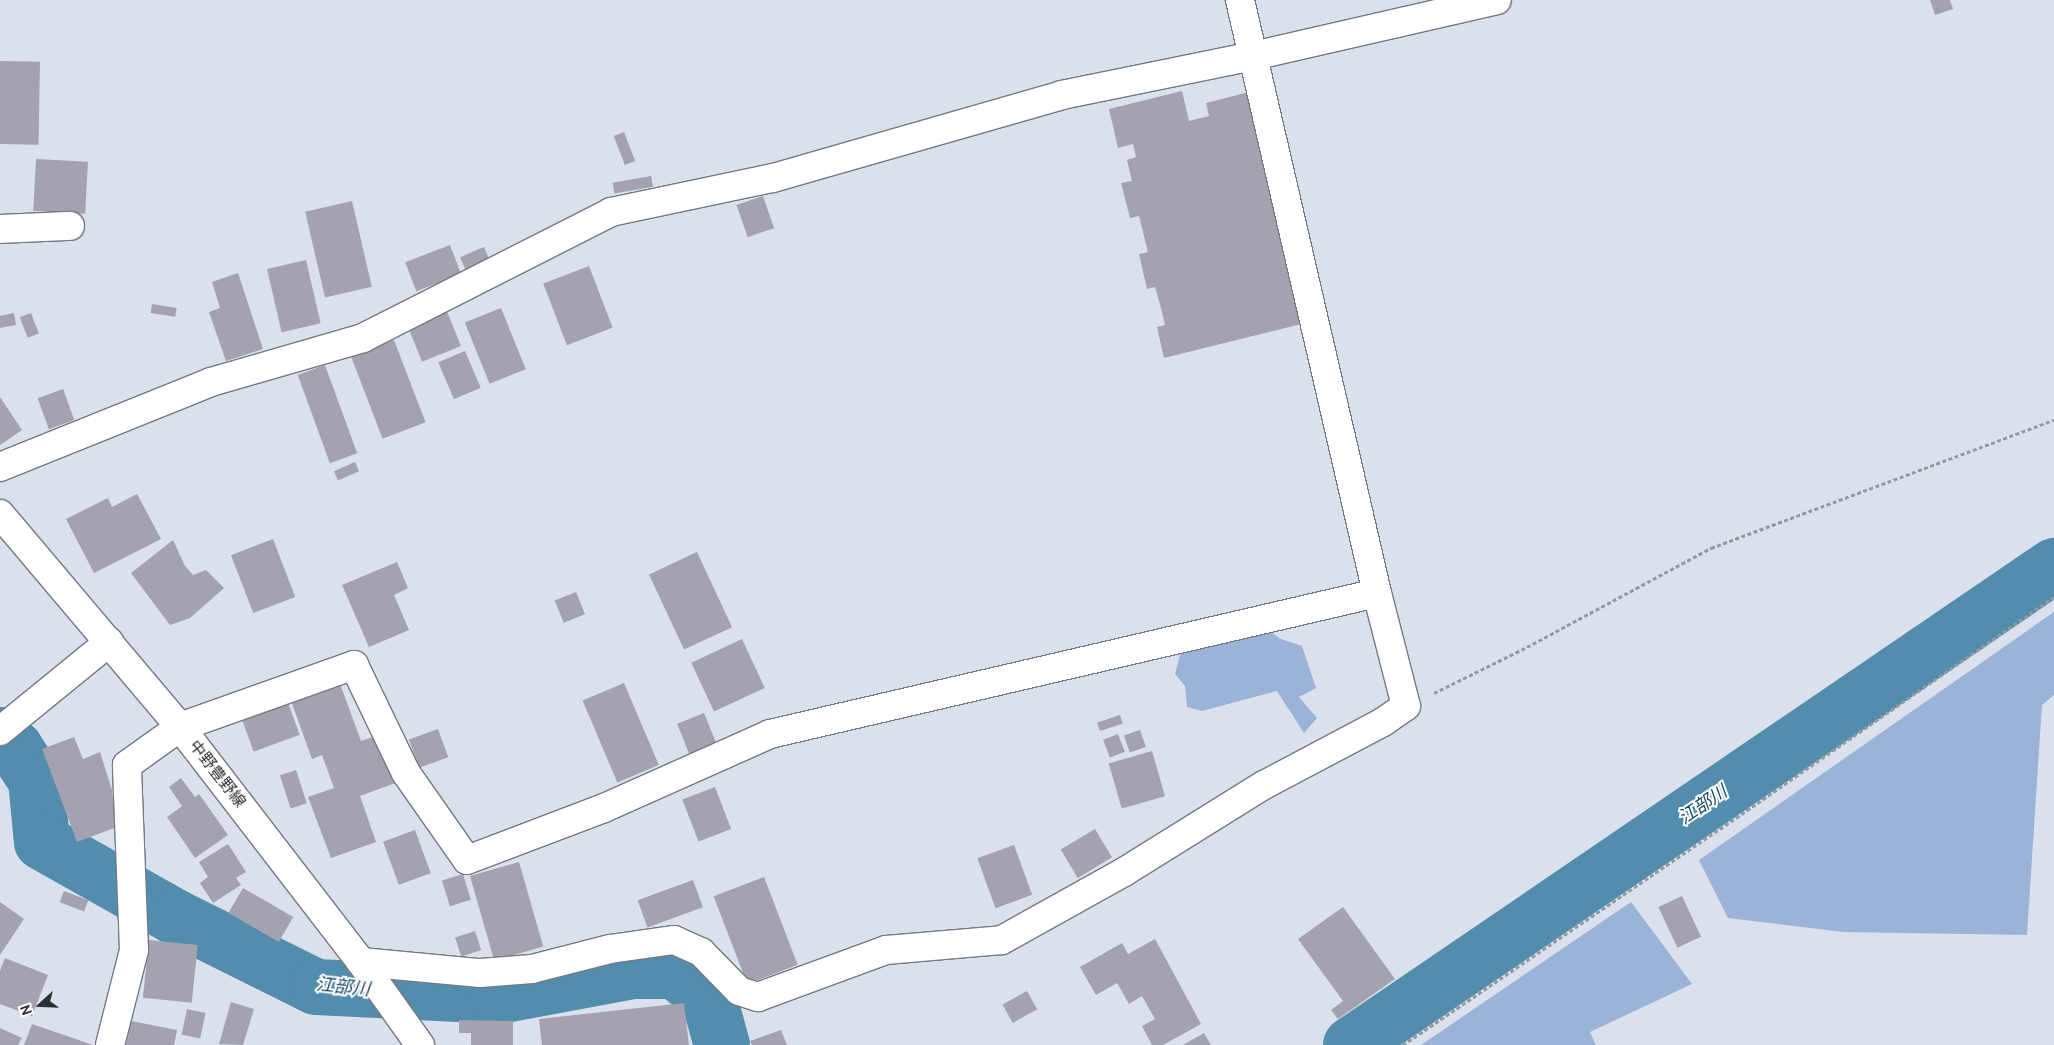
<!DOCTYPE html>
<html>
<head>
<meta charset="utf-8">
<style>
  body { margin:0 }
  #map { position:relative; width:2054px; height:1045px; overflow:hidden; background:#dae1ec; font-family:Cabin,"Noto Sans JP",sans-serif }
  div>[style] { position:absolute }
  [style*='--x'] { left:calc(var(--x)*1px); top:calc(var(--y)*1px); width:calc(var(--w)*1px); rotate:calc(var(--a)*1deg) }
  .green>* { inset:0; background:#9bb3d7 }
  .river>* { height:56px; margin:-28px; padding:0 28px; transform-origin:28px; border-radius:28px; background:#528dad }
  .building>* { inset:0; background:#a3a2ae; transform-origin:0 0 }
  .path>* { height:3px; margin-top:-1.5px; transform-origin:0; background:repeating-linear-gradient(90deg,#9399a1 0 4px,transparent 0 6.5px) }
  .roads { filter:drop-shadow(1px 0 #737983) drop-shadow(-1px 0 #737983) drop-shadow(0 1px #737983) drop-shadow(0 -1px #737983) }
  .minor>* { height:28px; margin:-14px; padding:0 14px; transform-origin:14px; border-radius:14px; background:#fff }
  .major>* { height:28px; margin:-14px; padding:0 14px; transform-origin:14px; border-radius:14px; background:#fff }
  span { translate:-50% -50%; white-space:nowrap; text-align:center; line-height:1.15; -webkit-text-stroke:4px #fff; paint-order:stroke }
  .street-label { font-size:16px; color:#2c2f33 }
  .water-label { font-size:18px; color:#15455e; font-style:italic }
  .north { position:absolute; left:15px; top:980px; width:50px; height:50px; -webkit-text-stroke:4px #fff; paint-order:stroke; rotate:250deg; font-size:14px; font-weight:700; line-height:20px; text-align:center; color:#2c2f33 }
  .north::after { content:''; display:block; margin:auto; width:18px; height:22px; background:#2c2f33; clip-path:polygon(50% 0,100% 100%,50% 72%,0 100%) }
</style>
</head>
<body>
<div id="map">
  <div class="green">
    <i style="clip-path:polygon(2054px 612px,2054px 695px,2042px 705px,2027px 935px,1843px 932px,1728px 918px,1699px 860px)"></i>
    <i style="clip-path:polygon(1252px 620px,1281px 639px,1302px 646px,1316px 688px,1299px 697px,1317px 718px,1304px 733px,1277px 691px,1202px 711px,1187px 707px,1185px 686px,1175px 674px,1180px 655px,1179px 647px)"></i>
    <i style="clip-path:polygon(1631px 902px,1692px 984px,1590px 1032px,1596px 1045px,1421px 1045px)"></i>
  </div>
  <div class="river">
    <i style="--x:0;--y:735;--w:20;--a:41"></i>
    <i style="--x:15;--y:748;--w:38;--a:57"></i>
    <i style="--x:36;--y:780;--w:62;--a:84.5"></i>
    <i style="--x:42;--y:842;--w:153;--a:29.4"></i>
    <i style="--x:175;--y:917;--w:157;--a:26.4"></i>
    <i style="--x:316;--y:987;--w:183;--a:2.8"></i>
    <i style="--x:499;--y:996;--w:135;--a:-10.6"></i>
    <i style="--x:632;--y:971;--w:43;--a:0"></i>
    <i style="--x:675;--y:971;--w:43;--a:38.5"></i>
    <i style="--x:709;--y:998;--w:49;--a:74.5"></i>
    <i style="--x:1351;--y:1045;--w:851;--a:-34.27"></i>
  </div>
  <div class="building">
    <i style="clip-path:polygon(1930px 0,1950px 0,1953px 9px,1935px 15px)"></i>
    <i style="left:0;top:61px;width:40px;height:83px;rotate:1deg"></i>
    <i style="clip-path:polygon(1182px 91px,1189px 121px,1209px 116px,1206px 103px,1253px 91px,1310px 322px,1164px 358px,1157px 327px,1165px 325px,1160px 304px,1155px 287px,1147px 289px,1139px 254px,1148px 252px,1139px 216px,1130px 218px,1121px 183px,1132px 181px,1127px 160px,1136px 157px,1133px 144px,1118px 148px,1109px 109px)"></i>
    <i style="left:624px;top:132px;width:31px;height:11px;rotate:69deg"></i>
    <i style="left:36px;top:159px;width:52px;height:52px;rotate:3deg"></i>
    <i style="left:651px;top:176px;width:11px;height:39px;rotate:80deg"></i>
    <i style="left:763px;top:196px;width:34px;height:28px;rotate:71deg"></i>
    <i style="left:352px;top:201px;width:88px;height:48px;rotate:77deg"></i>
    <i style="left:450px;top:245px;width:31px;height:48px;rotate:69deg"></i>
    <i style="left:484px;top:247px;width:15px;height:26px;rotate:67deg"></i>
    <i style="left:306px;top:260px;width:65px;height:40px;rotate:77deg"></i>
    <i style="left:589px;top:266px;width:66px;height:49px;rotate:69deg"></i>
    <i style="clip-path:polygon(238px 273px,263px 349px,226px 361px,209px 312px,220px 308px,212px 282px)"></i>
    <i style="left:152px;top:304px;width:25px;height:9px;rotate:9deg"></i>
    <i style="left:501px;top:308px;width:66px;height:39px;rotate:68deg"></i>
    <i style="left:446px;top:309px;width:40px;height:42px;rotate:68deg"></i>
    <i style="clip-path:polygon(14px 313px,16px 325px,0 328px,0 316px)"></i>
    <i style="left:31px;top:313px;width:22px;height:12px;rotate:69deg"></i>
    <i style="left:394px;top:340px;width:88px;height:46px;rotate:69deg"></i>
    <i style="left:465px;top:351px;width:40px;height:29px;rotate:67deg"></i>
    <i style="left:325px;top:365px;width:94px;height:29px;rotate:70deg"></i>
    <i style="left:63px;top:389px;width:33px;height:27px;rotate:70deg"></i>
    <i style="clip-path:polygon(0 397px,22px 430px,0 445px)"></i>
    <i style="left:355px;top:462px;width:10px;height:23px;rotate:66deg"></i>
    <i style="clip-path:polygon(137px 494px,161px 539px,94px 573px,66px 519px,108px 498px,112px 507px)"></i>
    <i style="left:273px;top:539px;width:62px;height:45px;rotate:69deg"></i>
    <i style="clip-path:polygon(173px 540px,185px 566px,193px 575px,206px 570px,224px 588px,190px 618px,170px 625px,131px 573px)"></i>
    <i style="left:697px;top:552px;width:83px;height:53px;rotate:65deg"></i>
    <i style="clip-path:polygon(397px 562px,408px 588px,394px 595px,409px 630px,369px 647px,342px 585px)"></i>
    <i style="left:576px;top:592px;width:24px;height:23px;rotate:68deg"></i>
    <i style="left:742px;top:639px;width:54px;height:56px;rotate:65deg"></i>
    <i style="clip-path:polygon(339px 681px,361px 741px,382px 734px,398px 782px,360px 796px,376px 842px,331px 858px,308px 797px,334px 788px,322px 755px,312px 759px,290px 698px)"></i>
    <i style="left:624px;top:683px;width:89px;height:45px;rotate:67deg"></i>
    <i style="left:287px;top:700px;width:37px;height:49px;rotate:70deg"></i>
    <i style="left:704px;top:713px;width:37px;height:29px;rotate:68deg"></i>
    <i style="left:1120px;top:715px;width:9px;height:24px;rotate:72deg"></i>
    <i style="left:438px;top:729px;width:30px;height:31px;rotate:70deg"></i>
    <i style="left:1140px;top:730px;width:18px;height:17px;rotate:71deg"></i>
    <i style="left:1118px;top:734px;width:19px;height:16px;rotate:69deg"></i>
    <i style="clip-path:polygon(74px 737px,83px 759px,100px 752px,112px 790px,117px 827px,77px 842px,42px 749px)"></i>
    <i style="left:1152px;top:751px;width:47px;height:45px;rotate:74deg"></i>
    <i style="left:296px;top:770px;width:35px;height:17px;rotate:72deg"></i>
    <i style="clip-path:polygon(181px 778px,195px 797px,199px 794px,228px 835px,195px 858px,167px 817px,182px 806px,169px 787px)"></i>
    <i style="left:715px;top:787px;width:45px;height:35px;rotate:69deg"></i>
    <i style="left:1095px;top:829px;width:33px;height:40px;rotate:59deg"></i>
    <i style="left:415px;top:830px;width:46px;height:34px;rotate:70deg"></i>
    <i style="clip-path:polygon(228px 844px,246px 872px,236px 878px,241px 885px,213px 903px,200px 883px,208px 877px,199px 862px)"></i>
    <i style="left:1014px;top:845px;width:53px;height:39px;rotate:70deg"></i>
    <i style="left:519px;top:862px;width:88px;height:51px;rotate:74deg"></i>
    <i style="left:463px;top:874px;width:27px;height:22px;rotate:73deg"></i>
    <i style="left:764px;top:877px;width:94px;height:54px;rotate:69deg"></i>
    <i style="left:693px;top:880px;width:29px;height:59px;rotate:70deg"></i>
    <i style="left:243px;top:888px;width:58px;height:29px;rotate:30deg"></i>
    <i style="left:64px;top:891px;width:26px;height:12px;rotate:21deg"></i>
    <i style="left:1682px;top:896px;width:45px;height:26px;rotate:65deg"></i>
    <i style="clip-path:polygon(0 902px,24px 919px,0 955px)"></i>
    <i style="clip-path:polygon(1343px 907px,1395px 979px,1338px 1019px,1331px 1010px,1343px 1001px,1298px 939px)"></i>
    <i style="left:475px;top:931px;width:20px;height:21px;rotate:72deg"></i>
    <i style="clip-path:polygon(1155px 939px,1201px 1024px,1163px 1045px,1152px 1045px,1142px 1026px,1155px 1019px,1142px 996px,1129px 1004px,1117px 983px,1096px 995px,1080px 967px,1122px 943px,1128px 954px)"></i>
    <i style="left:149px;top:940px;width:49px;height:58px;rotate:6deg"></i>
    <i style="clip-path:polygon(5px 958px,48px 975px,32px 1016px,0 1004px,0 971px)"></i>
    <i style="left:1027px;top:991px;width:21px;height:28px;rotate:61deg"></i>
    <i style="clip-path:polygon(231px 1002px,254px 1009px,243px 1045px,219px 1044px)"></i>
    <i style="clip-path:polygon(684px 1003px,689px 1045px,542px 1045px,539px 1019px)"></i>
    <i style="left:187px;top:1009px;width:19px;height:26px;rotate:12deg"></i>
    <i style="clip-path:polygon(459px 1020px,513px 1021px,513px 1045px,471px 1045px,471px 1033px,459px 1033px)"></i>
    <i style="clip-path:polygon(131px 1021px,177px 1030px,174px 1045px,126px 1045px)"></i>
    <i style="clip-path:polygon(32px 1024px,93px 1045px,24px 1045px)"></i>
    <i style="clip-path:polygon(0 1028px,22px 1038px,18px 1045px,0 1045px)"></i>
    <i style="clip-path:polygon(781px 1030px,787px 1045px,752px 1045px,750px 1041px)"></i>
    <i style="clip-path:polygon(1204px 1033px,1211px 1045px,1183px 1045px)"></i>
  </div>
  <div class="path">
    <i style="--x:1434;--y:693;--w:104;--a:-26.3"></i>
    <i style="--x:1527;--y:647;--w:209;--a:-28.3"></i>
    <i style="--x:1711;--y:548;--w:366;--a:-20.5"></i>
    <i style="--x:1403;--y:1045;--w:384;--a:-34.3"></i>
    <i style="--x:1720;--y:829;--w:407;--a:-34.8"></i>
  </div>
  <div class="roads">
    <div class="minor">
      <i style="--x:0;--y:229;--w:70;--a:-2.5"></i>
      <i style="--x:0;--y:467;--w:227;--a:-21.9"></i>
      <i style="--x:211;--y:382;--w:158;--a:-16.1"></i>
      <i style="--x:363;--y:338;--w:278;--a:-26.9"></i>
      <i style="--x:611;--y:212;--w:166;--a:-11.9"></i>
      <i style="--x:773;--y:178;--w:301;--a:-16"></i>
      <i style="--x:1062;--y:95;--w:195;--a:-11.5"></i>
      <i style="--x:1253;--y:56;--w:250;--a:-12.9"></i>
      <i style="--x:0;--y:731;--w:141;--a:-39.2"></i>
      <i style="--x:361;--y:962;--w:120;--a:5.3"></i>
      <i style="--x:480;--y:973;--w:52;--a:-4.4"></i>
      <i style="--x:532;--y:969;--w:81;--a:-14.4"></i>
      <i style="--x:610;--y:949;--w:65;--a:-8"></i>
      <i style="--x:674;--y:940;--w:30;--a:24"></i>
      <i style="--x:701;--y:952;--w:54;--a:45.7"></i>
      <i style="--x:739;--y:991;--w:20;--a:18"></i>
      <i style="--x:758;--y:997;--w:136;--a:-20.2"></i>
      <i style="--x:886;--y:950;--w:116;--a:-4.9"></i>
      <i style="--x:1002;--y:940;--w:140;--a:-29.1"></i>
      <i style="--x:1124;--y:872;--w:165;--a:-31.9"></i>
      <i style="--x:1264;--y:785;--w:135;--a:-27.9"></i>
      <i style="--x:1383;--y:722;--w:28;--a:-35"></i>
      <i style="--x:1406;--y:706;--w:117;--a:-104.4"></i>
      <i style="--x:1377;--y:593;--w:609;--a:-103.01"></i>
      <i style="--x:110;--y:1045;--w:98;--a:-75.8"></i>
      <i style="--x:134;--y:950;--w:185;--a:-92.2"></i>
      <i style="--x:127;--y:765;--w:65;--a:-35.6"></i>
      <i style="--x:180;--y:727;--w:185;--a:-19.6"></i>
      <i style="--x:354;--y:665;--w:120;--a:64.3"></i>
      <i style="--x:406;--y:773;--w:106;--a:55"></i>
      <i style="--x:467;--y:860;--w:147;--a:-20.8"></i>
      <i style="--x:604;--y:808;--w:182;--a:-24"></i>
      <i style="--x:770;--y:734;--w:623;--a:-13.08"></i>
    </div>
    <div class="major">
      <i style="--x:0;--y:514;--w:279;--a:49.8"></i>
      <i style="--x:180;--y:727;--w:297;--a:52.4"></i>
      <i style="--x:361;--y:962;--w:102;--a:54.6"></i>
    </div>
  </div>
  <div class="street-label">
    <span style="left:217px;top:774px;rotate:52deg">中野豊野線</span>
  </div>
  <div class="water-label">
    <span style="left:1703px;top:805px;rotate:-34deg">江部川</span>
    <span style="left:343px;top:987px;rotate:6deg">江部川</span>
  </div>
  <div class="north">N</div>
</div>
</body>
</html>
